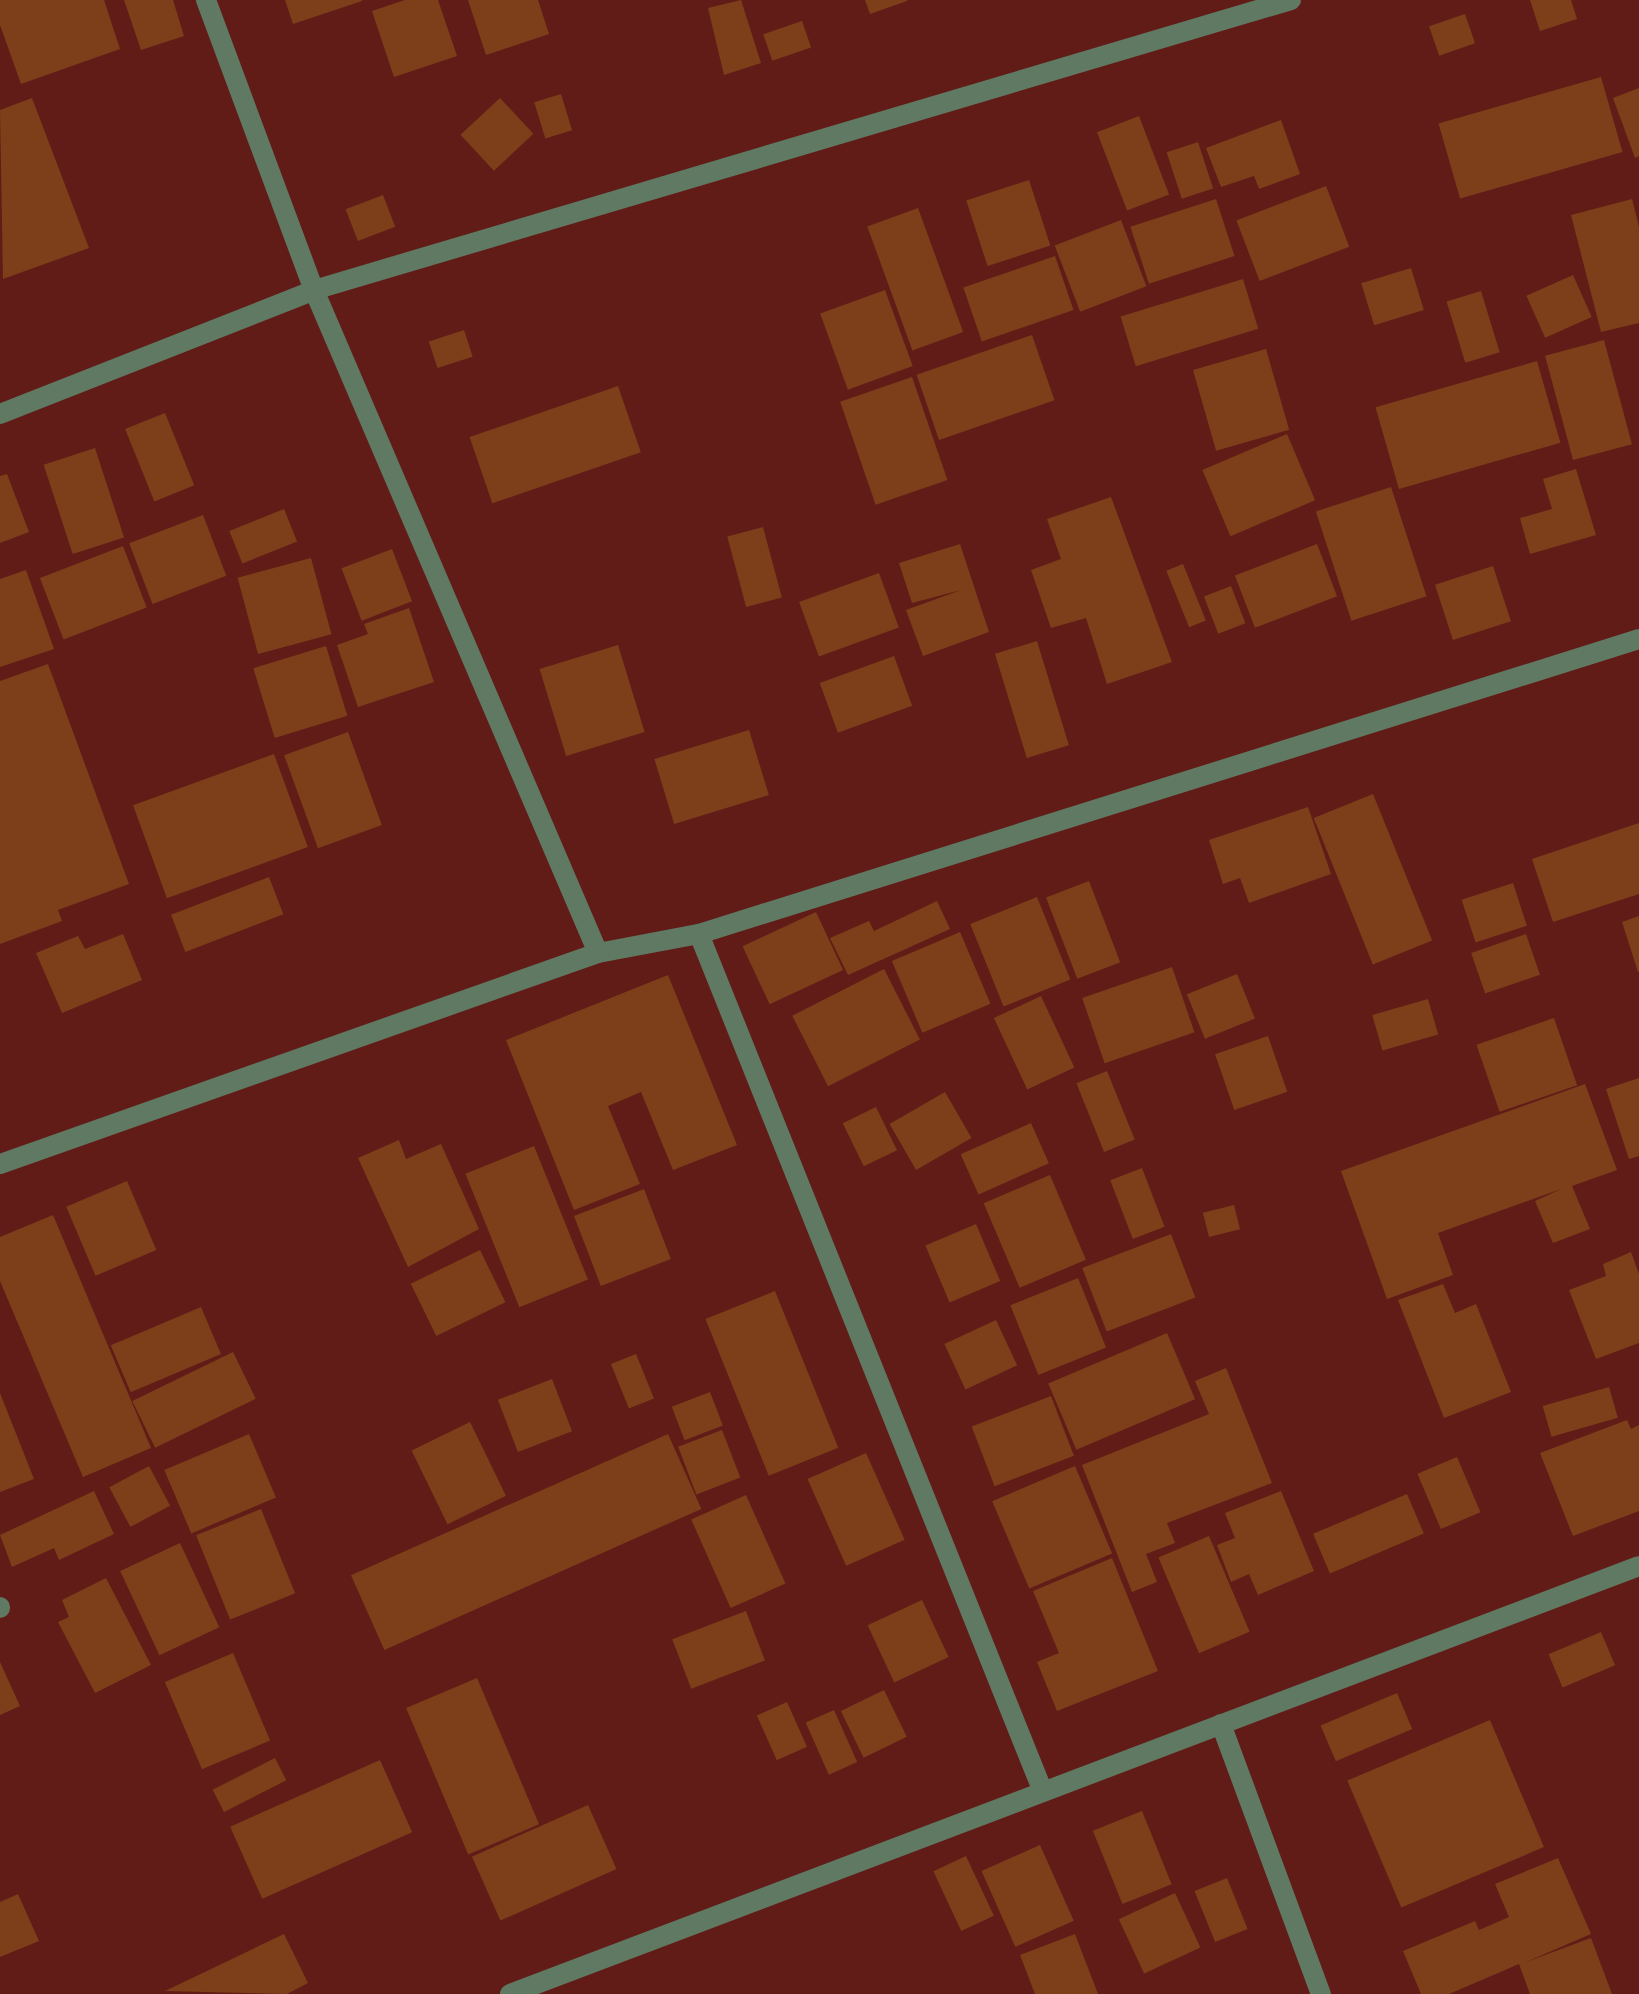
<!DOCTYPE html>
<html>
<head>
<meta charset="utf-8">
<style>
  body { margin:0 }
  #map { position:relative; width:1639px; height:1994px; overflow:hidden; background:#611c17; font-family:Ubuntu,sans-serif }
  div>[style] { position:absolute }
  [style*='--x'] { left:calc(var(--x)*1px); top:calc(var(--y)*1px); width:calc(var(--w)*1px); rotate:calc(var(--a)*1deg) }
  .building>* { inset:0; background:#7d3e1a; transform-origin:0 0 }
  .minor>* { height:20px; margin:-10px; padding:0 10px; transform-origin:10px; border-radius:10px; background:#607963 }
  span { translate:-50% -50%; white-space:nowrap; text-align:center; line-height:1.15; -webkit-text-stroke:10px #550f0d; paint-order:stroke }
</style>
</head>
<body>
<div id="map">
  <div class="building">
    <i style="clip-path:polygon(0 0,104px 0,120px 49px,21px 84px,0 25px)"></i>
    <i style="clip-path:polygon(124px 0,173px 0,184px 36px,141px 50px)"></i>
    <i style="clip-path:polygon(285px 0,362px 0,362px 1px,293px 24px)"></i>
    <i style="clip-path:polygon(405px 0,438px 0,457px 56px,394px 77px,372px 11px)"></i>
    <i style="clip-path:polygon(468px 0,538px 0,549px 34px,486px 55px)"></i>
    <i style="clip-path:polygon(741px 0,761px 63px,724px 75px,708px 8px)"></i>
    <i style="clip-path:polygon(865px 0,907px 0,907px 1px,870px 14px)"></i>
    <i style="clip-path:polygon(1530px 0,1571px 0,1577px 19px,1540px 31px)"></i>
    <i style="left:1465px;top:14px;width:31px;height:38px;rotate:71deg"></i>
    <i style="left:802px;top:21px;width:28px;height:41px;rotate:71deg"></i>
    <i style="left:1601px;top:77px;width:78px;height:169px;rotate:74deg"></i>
    <i style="clip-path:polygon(1639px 88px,1639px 156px,1635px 158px,1613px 98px)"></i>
    <i style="left:561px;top:94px;width:38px;height:28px;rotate:73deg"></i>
    <i style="clip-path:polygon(32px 98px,89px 248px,3px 279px,0 110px)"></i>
    <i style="left:500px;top:98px;width:49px;height:54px;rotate:47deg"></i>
    <i style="left:1139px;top:116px;width:84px;height:45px;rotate:69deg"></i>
    <i style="clip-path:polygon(1281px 120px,1300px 174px,1259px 189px,1254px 176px,1221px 187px,1206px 148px)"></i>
    <i style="left:1198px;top:142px;width:49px;height:33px;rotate:72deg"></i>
    <i style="left:1029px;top:180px;width:69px;height:66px;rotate:72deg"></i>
    <i style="left:1326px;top:186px;width:65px;height:96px;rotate:69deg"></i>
    <i style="left:383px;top:195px;width:34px;height:40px;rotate:69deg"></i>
    <i style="left:1216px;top:199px;width:60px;height:90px;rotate:72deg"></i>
    <i style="clip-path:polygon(1632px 199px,1639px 227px,1639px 323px,1601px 332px,1571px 215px)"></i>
    <i style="left:918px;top:208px;width:132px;height:54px;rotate:70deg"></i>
    <i style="left:1121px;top:220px;width:71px;height:71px;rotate:69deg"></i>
    <i style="left:1055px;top:256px;width:57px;height:97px;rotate:71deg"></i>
    <i style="left:1411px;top:268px;width:44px;height:52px;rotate:73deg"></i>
    <i style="left:1573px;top:275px;width:46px;height:51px;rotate:66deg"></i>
    <i style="left:1243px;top:279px;width:52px;height:128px;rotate:73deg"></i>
    <i style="left:885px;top:290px;width:81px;height:69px;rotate:70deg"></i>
    <i style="left:1481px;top:291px;width:64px;height:36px;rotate:73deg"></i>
    <i style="left:464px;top:330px;width:28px;height:37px;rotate:72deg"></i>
    <i style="left:1032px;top:335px;width:69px;height:122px;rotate:71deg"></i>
    <i style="left:1604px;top:340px;width:108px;height:61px;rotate:75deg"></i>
    <i style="left:1266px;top:349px;width:84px;height:76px;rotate:74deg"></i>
    <i style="left:1537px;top:361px;width:85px;height:168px;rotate:74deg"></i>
    <i style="left:912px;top:377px;width:109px;height:76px;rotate:71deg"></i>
    <i style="left:618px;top:386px;width:70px;height:157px;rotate:71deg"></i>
    <i style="left:165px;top:413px;width:78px;height:43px;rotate:68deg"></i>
    <i style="left:1287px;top:434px;width:72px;height:92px;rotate:67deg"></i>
    <i style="left:95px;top:448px;width:94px;height:54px;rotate:72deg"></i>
    <i style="clip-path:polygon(1576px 469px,1596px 535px,1530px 554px,1520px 518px,1552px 509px,1543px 479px)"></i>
    <i style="clip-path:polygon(7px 474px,29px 532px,0 543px,0 476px)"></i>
    <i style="left:1391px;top:487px;width:115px;height:79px;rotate:72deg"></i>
    <i style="clip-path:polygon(1111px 497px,1172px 662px,1107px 684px,1086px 618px,1051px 628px,1031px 570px,1061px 559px,1047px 519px)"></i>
    <i style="left:284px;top:509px;width:35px;height:59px;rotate:68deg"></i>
    <i style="left:203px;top:515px;width:65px;height:79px;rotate:69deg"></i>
    <i style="left:763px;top:527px;width:73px;height:37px;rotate:75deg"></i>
    <i style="clip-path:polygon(960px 544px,989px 632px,923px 656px,906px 610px,961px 590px,912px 603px,899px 563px)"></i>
    <i style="left:1317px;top:544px;width:56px;height:88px;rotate:69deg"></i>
    <i style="left:123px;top:546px;width:66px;height:89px;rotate:69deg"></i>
    <i style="left:392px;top:549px;width:56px;height:54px;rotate:69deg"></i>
    <i style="left:311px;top:558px;width:79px;height:76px;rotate:75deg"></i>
    <i style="left:1183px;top:564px;width:61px;height:18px;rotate:68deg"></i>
    <i style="left:1493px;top:566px;width:58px;height:61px;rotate:72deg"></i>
    <i style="clip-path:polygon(26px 570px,54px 649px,0 667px,0 579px)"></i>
    <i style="left:879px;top:573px;width:58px;height:85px;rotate:70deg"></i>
    <i style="left:1231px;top:586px;width:40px;height:29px;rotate:69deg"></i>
    <i style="clip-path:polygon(409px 608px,434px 682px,358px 707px,337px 645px,368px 634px,364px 624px)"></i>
    <i style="left:1037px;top:641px;width:109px;height:44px;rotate:73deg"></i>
    <i style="left:618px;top:645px;width:91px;height:82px;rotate:73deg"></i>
    <i style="left:326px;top:646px;width:73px;height:76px;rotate:73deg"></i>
    <i style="left:894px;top:656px;width:53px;height:79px;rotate:70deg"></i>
    <i style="clip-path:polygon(48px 664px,129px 884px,58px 910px,62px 921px,0 944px,0 681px)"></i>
    <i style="left:749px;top:730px;width:68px;height:99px;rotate:73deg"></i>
    <i style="left:348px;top:732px;width:99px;height:68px;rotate:70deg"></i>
    <i style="left:274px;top:754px;width:99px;height:150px;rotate:70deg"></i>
    <i style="left:1373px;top:794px;width:158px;height:64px;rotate:68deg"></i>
    <i style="clip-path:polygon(1308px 807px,1331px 874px,1249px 903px,1240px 878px,1223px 884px,1209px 840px)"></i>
    <i style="clip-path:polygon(1639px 823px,1639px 894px,1553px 922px,1532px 859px)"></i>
    <i style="left:269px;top:877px;width:40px;height:105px;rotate:69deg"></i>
    <i style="left:1089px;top:881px;width:87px;height:46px;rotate:69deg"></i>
    <i style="left:1513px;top:883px;width:45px;height:54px;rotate:72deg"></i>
    <i style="left:1037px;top:897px;width:89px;height:72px;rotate:68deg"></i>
    <i style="clip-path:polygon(937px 901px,950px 929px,848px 975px,830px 938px,869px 921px,874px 931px)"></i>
    <i style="left:816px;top:912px;width:64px;height:81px;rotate:65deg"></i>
    <i style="clip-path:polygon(1639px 916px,1639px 972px,1638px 972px,1622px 922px)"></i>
    <i style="left:960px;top:932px;width:78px;height:74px;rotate:67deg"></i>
    <i style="clip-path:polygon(123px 934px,142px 980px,62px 1013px,36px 953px,78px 936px,85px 949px)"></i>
    <i style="left:1526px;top:934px;width:43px;height:58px;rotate:71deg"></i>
    <i style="left:1172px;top:967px;width:69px;height:95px;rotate:71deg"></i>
    <i style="left:884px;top:969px;width:79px;height:103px;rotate:63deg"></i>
    <i style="left:1237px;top:974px;width:48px;height:54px;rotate:68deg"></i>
    <i style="clip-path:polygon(668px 975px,737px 1145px,673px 1170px,641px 1092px,608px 1106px,640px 1184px,574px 1210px,506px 1040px)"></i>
    <i style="left:1041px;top:996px;width:79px;height:52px;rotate:65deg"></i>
    <i style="left:1428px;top:999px;width:37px;height:58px;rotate:74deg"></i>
    <i style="left:1554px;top:1018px;width:71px;height:82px;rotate:71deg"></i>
    <i style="left:1268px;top:1036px;width:59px;height:56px;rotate:71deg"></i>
    <i style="left:1107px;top:1071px;width:74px;height:33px;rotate:68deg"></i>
    <i style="clip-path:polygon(1639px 1078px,1639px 1156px,1629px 1159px,1606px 1089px)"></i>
    <i style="clip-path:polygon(1585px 1084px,1617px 1170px,1572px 1186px,1590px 1229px,1553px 1243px,1535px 1201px,1561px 1189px,1438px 1233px,1453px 1275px,1387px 1299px,1341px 1171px)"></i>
    <i style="left:945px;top:1092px;width:53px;height:64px;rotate:60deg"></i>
    <i style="left:876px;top:1107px;width:48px;height:37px;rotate:64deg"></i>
    <i style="left:1031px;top:1123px;width:44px;height:77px;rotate:66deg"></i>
    <i style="clip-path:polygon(399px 1140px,406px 1159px,441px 1144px,479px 1229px,408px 1267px,358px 1158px)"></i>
    <i style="left:534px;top:1146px;width:144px;height:74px;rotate:68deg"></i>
    <i style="left:1142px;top:1168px;width:63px;height:34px;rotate:69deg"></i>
    <i style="left:1050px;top:1175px;width:92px;height:72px;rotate:67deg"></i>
    <i style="left:127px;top:1181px;width:75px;height:66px;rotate:67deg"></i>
    <i style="left:644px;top:1189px;width:75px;height:75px;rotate:69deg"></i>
    <i style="left:1234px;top:1205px;width:25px;height:32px;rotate:76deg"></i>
    <i style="clip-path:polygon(53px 1215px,151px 1448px,83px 1477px,0 1281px,0 1237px)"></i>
    <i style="left:976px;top:1224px;width:62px;height:55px;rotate:67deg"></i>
    <i style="left:1171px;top:1234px;width:68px;height:95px;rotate:69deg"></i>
    <i style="left:480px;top:1250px;width:58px;height:77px;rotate:64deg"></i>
    <i style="clip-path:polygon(1631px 1252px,1639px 1274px,1639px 1343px,1596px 1359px,1569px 1290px,1606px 1276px,1603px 1264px)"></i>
    <i style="left:1078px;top:1278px;width:75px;height:73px;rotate:68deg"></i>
    <i style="clip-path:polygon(1443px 1284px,1455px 1313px,1476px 1304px,1511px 1392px,1444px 1418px,1398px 1300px)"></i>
    <i style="left:775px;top:1291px;width:169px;height:75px;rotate:68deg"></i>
    <i style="left:201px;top:1307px;width:51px;height:98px;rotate:67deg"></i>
    <i style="left:996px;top:1320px;width:50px;height:57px;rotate:65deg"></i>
    <i style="left:1167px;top:1333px;width:72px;height:129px;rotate:67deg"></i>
    <i style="left:233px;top:1352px;width:52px;height:112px;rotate:64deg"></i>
    <i style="left:636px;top:1354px;width:48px;height:27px;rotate:68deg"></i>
    <i style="clip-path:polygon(1226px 1368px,1272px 1483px,1167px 1523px,1175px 1543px,1146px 1554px,1157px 1582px,1132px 1592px,1082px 1465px,1209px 1414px,1195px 1381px)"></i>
    <i style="left:552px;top:1379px;width:56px;height:58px;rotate:69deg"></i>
    <i style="left:1609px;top:1387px;width:32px;height:69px;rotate:74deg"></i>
    <i style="left:710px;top:1392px;width:36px;height:41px;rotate:69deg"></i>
    <i style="clip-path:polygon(0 1393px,34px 1479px,0 1492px)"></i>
    <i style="left:1051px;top:1396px;width:64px;height:85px;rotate:69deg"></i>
    <i style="clip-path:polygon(1627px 1420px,1631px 1429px,1639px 1425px,1639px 1511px,1573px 1536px,1540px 1453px)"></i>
    <i style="left:470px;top:1422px;width:82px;height:65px;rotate:64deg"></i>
    <i style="left:722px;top:1430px;width:51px;height:47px;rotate:69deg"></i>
    <i style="left:249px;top:1434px;width:69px;height:92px;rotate:67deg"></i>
    <i style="left:668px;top:1434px;width:82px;height:347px;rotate:66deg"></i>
    <i style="left:866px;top:1453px;width:95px;height:64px;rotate:66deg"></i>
    <i style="left:1457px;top:1457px;width:60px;height:43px;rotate:67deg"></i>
    <i style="left:149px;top:1466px;width:45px;height:45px;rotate:62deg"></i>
    <i style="left:1075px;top:1466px;width:95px;height:90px;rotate:67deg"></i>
    <i style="clip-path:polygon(94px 1491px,114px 1534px,59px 1560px,54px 1548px,12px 1567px,0 1535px)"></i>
    <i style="clip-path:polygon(1281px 1491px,1314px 1571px,1258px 1595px,1249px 1574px,1231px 1582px,1217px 1545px,1235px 1538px,1225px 1513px)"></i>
    <i style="left:1407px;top:1494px;width:43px;height:102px;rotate:67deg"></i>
    <i style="left:746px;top:1495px;width:97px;height:60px;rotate:66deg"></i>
    <i style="left:261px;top:1509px;width:91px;height:70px;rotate:68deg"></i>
    <i style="left:1209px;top:1536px;width:104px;height:55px;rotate:67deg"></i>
    <i style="left:180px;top:1543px;width:93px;height:66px;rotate:65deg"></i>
    <i style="clip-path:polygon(1112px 1558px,1158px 1671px,1057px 1711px,1037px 1662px,1059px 1653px,1033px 1591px)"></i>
    <i style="clip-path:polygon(106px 1578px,151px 1665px,95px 1693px,58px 1622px,69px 1617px,62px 1600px)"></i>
    <i style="left:922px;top:1600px;width:63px;height:60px;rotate:65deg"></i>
    <i style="left:746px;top:1611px;width:53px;height:79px;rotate:69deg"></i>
    <i style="left:1601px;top:1632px;width:36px;height:57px;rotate:67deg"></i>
    <i style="left:233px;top:1653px;width:95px;height:74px;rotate:67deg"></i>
    <i style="clip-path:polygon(0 1662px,20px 1706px,0 1715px)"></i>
    <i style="left:477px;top:1678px;width:159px;height:77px;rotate:67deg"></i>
    <i style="left:884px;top:1690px;width:52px;height:48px;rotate:64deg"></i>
    <i style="left:1397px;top:1693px;width:39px;height:83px;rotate:67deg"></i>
    <i style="left:787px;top:1702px;width:49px;height:33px;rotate:66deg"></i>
    <i style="left:834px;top:1710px;width:57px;height:31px;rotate:66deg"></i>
    <i style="left:1490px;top:1720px;width:138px;height:155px;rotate:67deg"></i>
    <i style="left:275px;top:1758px;width:25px;height:70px;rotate:63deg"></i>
    <i style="left:380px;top:1760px;width:79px;height:164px;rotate:66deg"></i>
    <i style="left:588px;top:1805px;width:70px;height:127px;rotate:66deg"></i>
    <i style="left:1142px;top:1811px;width:79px;height:53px;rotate:68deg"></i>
    <i style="left:1040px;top:1845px;width:83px;height:64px;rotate:66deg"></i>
    <i style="left:966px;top:1856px;width:66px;height:36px;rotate:65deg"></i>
    <i style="clip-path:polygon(1558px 1858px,1591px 1934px,1526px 1962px,1591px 1938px,1612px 1994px,1530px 1994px,1519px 1964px,1449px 1994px,1421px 1994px,1403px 1951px,1475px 1921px,1479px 1930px,1509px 1917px,1495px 1884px)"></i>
    <i style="left:1227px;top:1878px;width:55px;height:35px;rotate:68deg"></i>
    <i style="left:1175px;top:1893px;width:60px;height:62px;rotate:65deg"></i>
    <i style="clip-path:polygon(18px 1894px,39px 1941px,0 1957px,0 1902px)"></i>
    <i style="clip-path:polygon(284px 1934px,308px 1983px,287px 1994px,165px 1991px)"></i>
    <i style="clip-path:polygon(1075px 1934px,1098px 1994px,1035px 1994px,1020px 1955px)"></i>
  </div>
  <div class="minor">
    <i style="--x:206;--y:0;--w:309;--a:69.6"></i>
    <i style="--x:314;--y:290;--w:721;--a:66.81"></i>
    <i style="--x:0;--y:414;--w:338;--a:-21.5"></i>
    <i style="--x:314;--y:290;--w:1019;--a:-16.53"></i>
    <i style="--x:699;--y:934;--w:924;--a:68.15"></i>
    <i style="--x:0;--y:1164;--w:634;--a:-19.44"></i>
    <i style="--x:598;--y:953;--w:103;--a:-10.7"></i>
    <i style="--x:699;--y:934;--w:985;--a:-17.42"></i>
    <i style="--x:0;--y:1607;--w:1;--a:90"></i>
    <i style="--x:1221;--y:1724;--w:288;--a:69.7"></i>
    <i style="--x:510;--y:1994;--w:1207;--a:-20.76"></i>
  </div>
</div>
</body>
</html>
